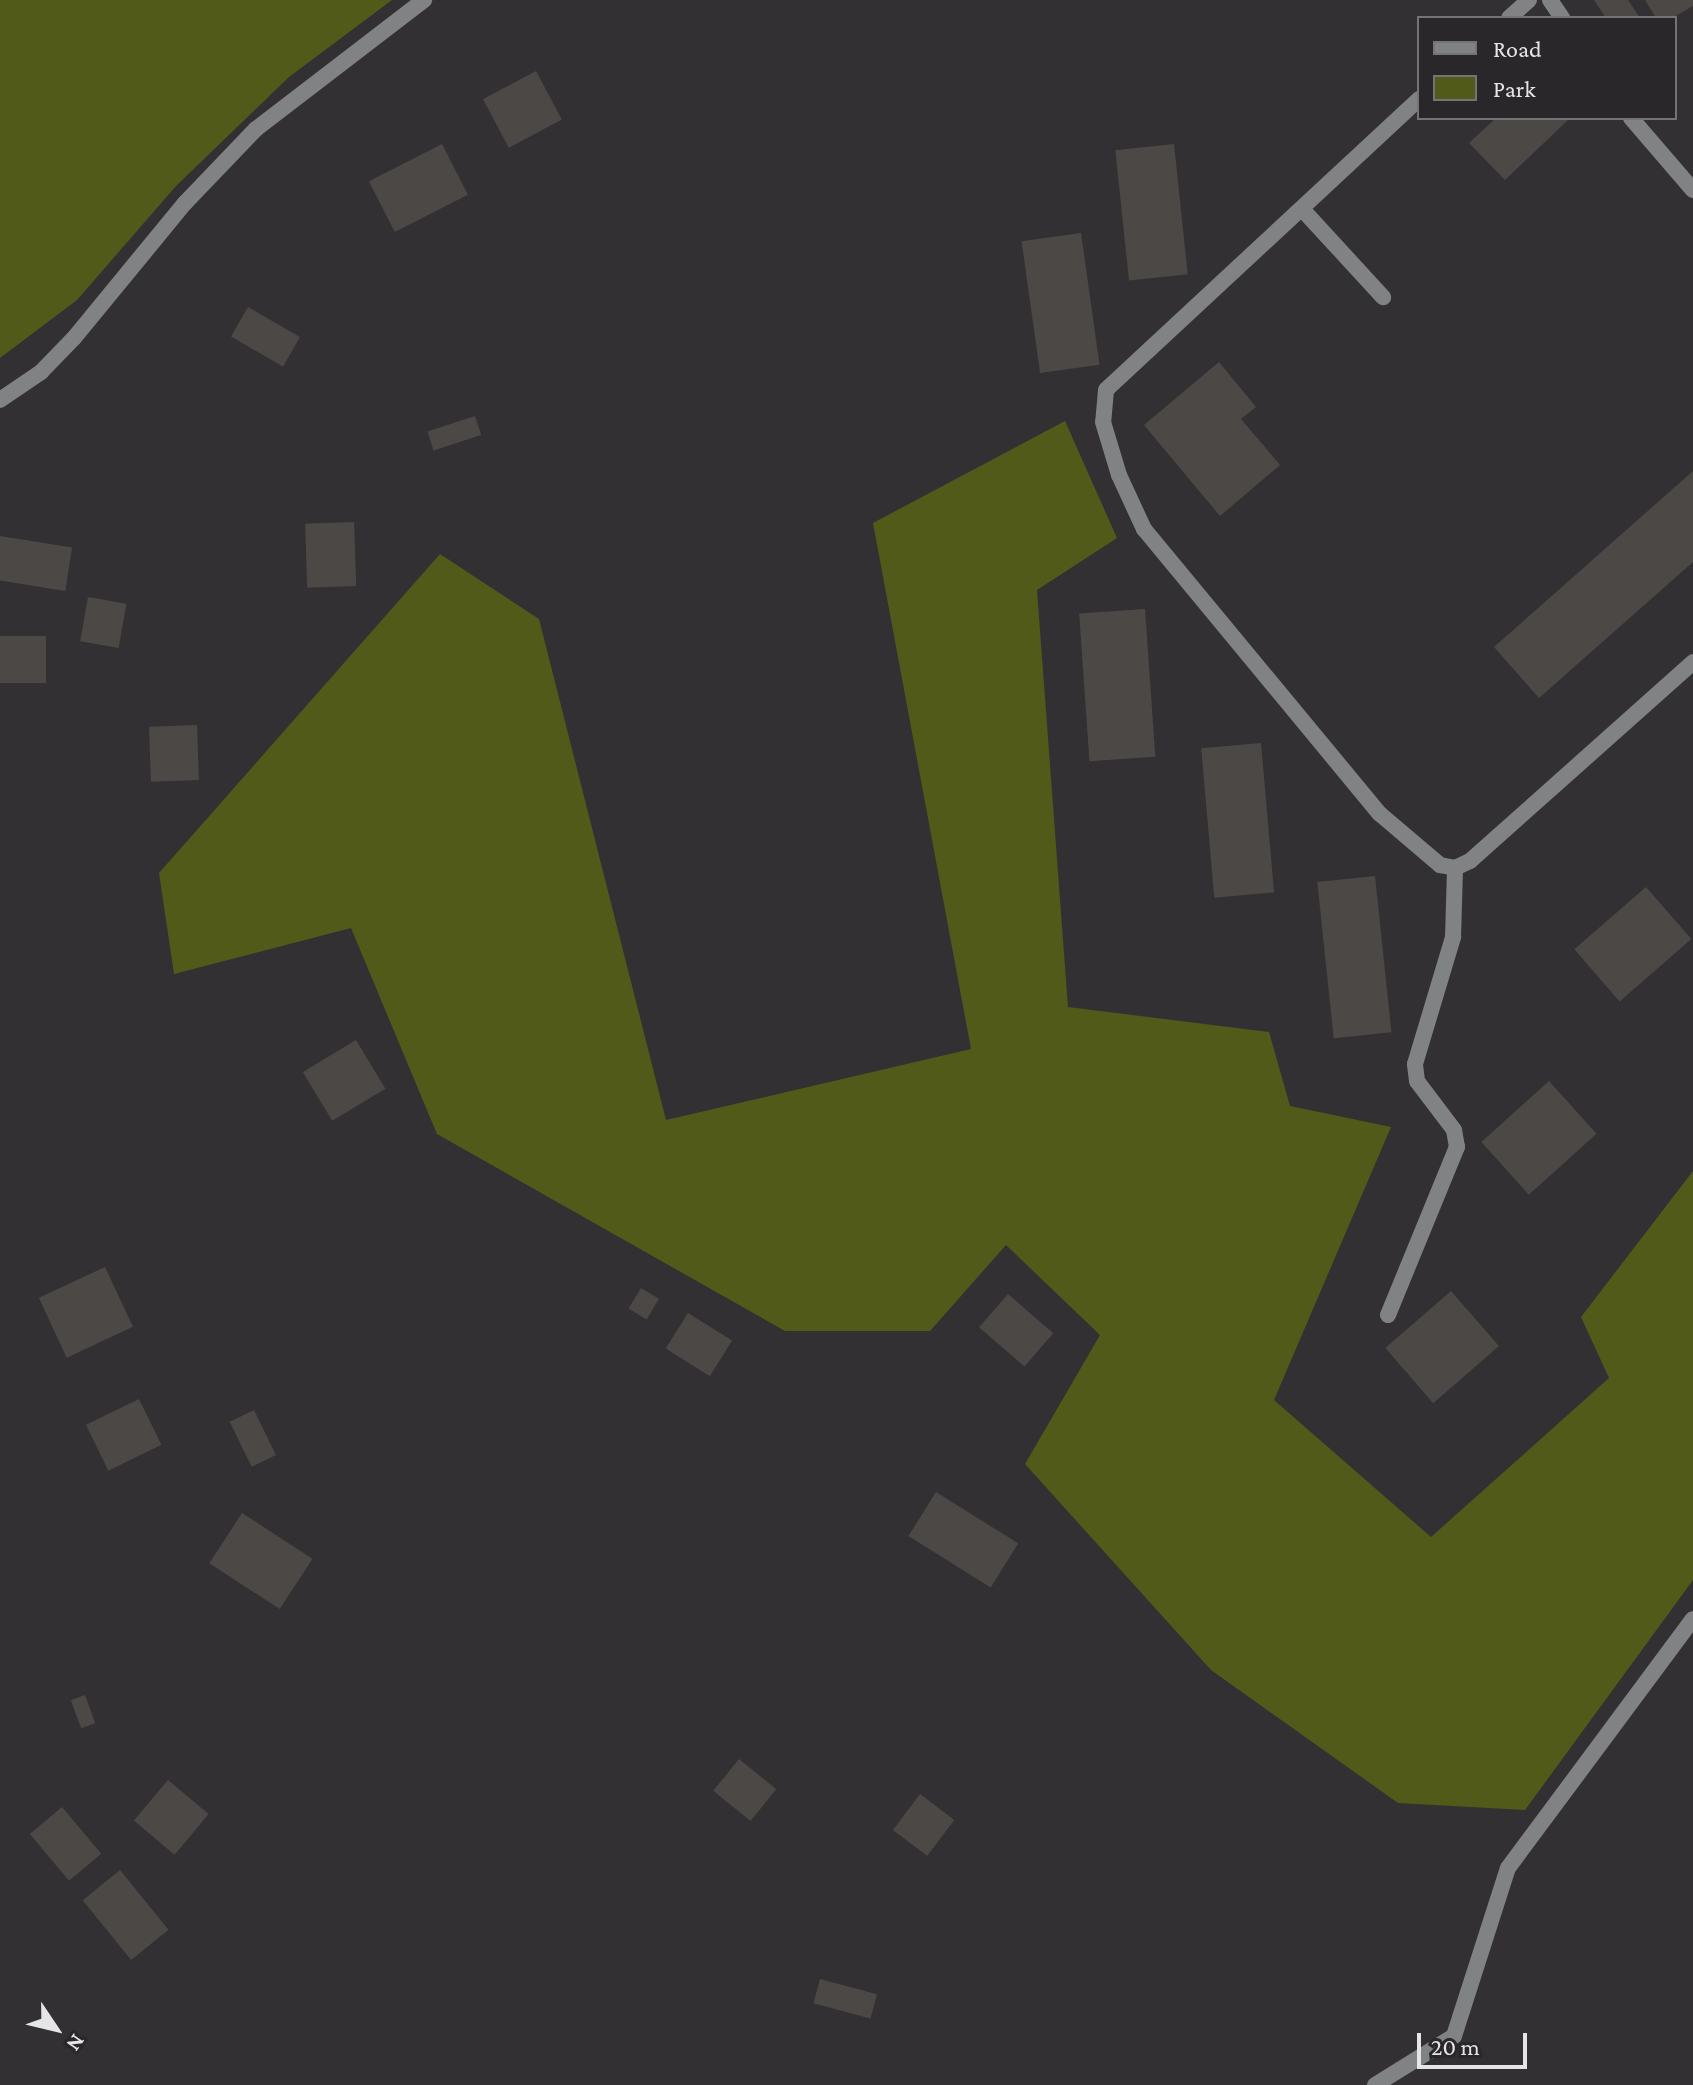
<!DOCTYPE html>
<html>
<head>
<meta charset="utf-8">
<style>
  body { margin:0 }
  #map { position:relative; width:1693px; height:2085px; overflow:hidden; background:#333034; font-family:"Crimson Pro",serif }
  div>[style] { position:absolute }
  [style*='--x'] { left:calc(var(--x)*1px); top:calc(var(--y)*1px); width:calc(var(--w)*1px); rotate:calc(var(--a)*1deg) }
  .green>* { inset:0; background:#525a19 }
  .building>* { inset:0; background:#4c4845; transform-origin:0 0 }
  .service>* { height:16px; margin:-8px; padding:0 8px; transform-origin:8px; border-radius:8px; background:#808284 }
  .minor>* { height:16px; margin:-8px; padding:0 8px; transform-origin:8px; border-radius:8px; background:#808284 }
  .tertiary>* { height:16px; margin:-8px; padding:0 8px; transform-origin:8px; border-radius:8px; background:#808284 }
  span { translate:-50% -50%; white-space:nowrap; text-align:center; line-height:1.15; -webkit-text-stroke:8px #29272a; paint-order:stroke }
  .legend { position:absolute; left:1417px; top:16px; width:260px; height:104px; box-sizing:border-box; background:#29272a; border:2px solid #747375; margin:0; padding:10px 14px; list-style:none; font-size:24px; color:#e5e4e6 }
  .legend li { display:flex; align-items:center; gap:16px; height:40px }
  .legend b { width:40px; border:2px solid #747375 }
  .north { position:absolute; left:16px; top:1989px; width:80px; height:80px; -webkit-text-stroke:6px #29272a; paint-order:stroke; rotate:125deg; font-size:22px; font-weight:700; line-height:32px; text-align:center; color:#e5e4e6 }
  .north::after { content:''; display:block; margin:auto; width:28px; height:36px; background:#e5e4e6; clip-path:polygon(50% 0,100% 100%,50% 72%,0 100%) }
  .scale { position:absolute; left:1417px; top:2033px; width:110px; height:36px; box-sizing:border-box; border:4px solid #e5e4e6; border-top:0; padding-left:10px; font-size:24px; line-height:28px; white-space:nowrap; color:#e5e4e6; -webkit-text-stroke:6px #29272a; paint-order:stroke }
</style>
</head>
<body>
<div id="map">
  <div class="green">
    <i style="clip-path:polygon(0 0,392px 0,289px 77px,176px 186px,77px 300px,0 358px)"></i>
    <i style="clip-path:polygon(1065px 421px,1117px 538px,1037px 590px,1068px 1007px,1269px 1032px,1290px 1106px,1391px 1127px,1274px 1400px,1431px 1537px,1609px 1378px,1581px 1317px,1693px 1171px,1693px 1580px,1525px 1810px,1398px 1803px,1211px 1670px,1025px 1464px,1100px 1335px,1006px 1245px,930px 1331px,785px 1331px,437px 1134px,351px 928px,174px 974px,159px 873px,440px 554px,539px 619px,666px 1120px,971px 1049px,873px 523px)"></i>
  </div>
  <div class="building">
    <i style="clip-path:polygon(1594px 0,1628px 0,1640px 18px,1606px 18px)"></i>
    <i style="clip-path:polygon(1645px 0,1693px 0,1693px 6px,1672px 18px,1656px 18px)"></i>
    <i style="left:536px;top:71px;width:55px;height:60px;rotate:62deg"></i>
    <i style="clip-path:polygon(1496px 118px,1570px 118px,1505px 180px,1469px 143px)"></i>
    <i style="left:442px;top:144px;width:57px;height:82px;rotate:63deg"></i>
    <i style="left:1174px;top:144px;width:131px;height:59px;rotate:84deg"></i>
    <i style="left:1081px;top:233px;width:133px;height:60px;rotate:82deg"></i>
    <i style="left:248px;top:307px;width:60px;height:34px;rotate:30deg"></i>
    <i style="clip-path:polygon(1219px 362px,1256px 407px,1241px 419px,1280px 465px,1220px 516px,1144px 425px)"></i>
    <i style="left:475px;top:416px;width:20px;height:50px;rotate:72deg"></i>
    <i style="clip-path:polygon(1693px 471px,1693px 562px,1539px 698px,1494px 647px)"></i>
    <i style="left:354px;top:522px;width:64px;height:49px;rotate:88deg"></i>
    <i style="left:0;top:536px;width:73px;height:44px;rotate:9deg"></i>
    <i style="left:88px;top:597px;width:39px;height:45px;rotate:10deg"></i>
    <i style="left:1145px;top:609px;width:148px;height:66px;rotate:86deg"></i>
    <i style="left:0;top:636px;width:46px;height:47px"></i>
    <i style="left:197px;top:725px;width:55px;height:48px;rotate:88deg"></i>
    <i style="left:1261px;top:743px;width:150px;height:60px;rotate:85deg"></i>
    <i style="left:1375px;top:876px;width:157px;height:58px;rotate:84deg"></i>
    <i style="left:1646px;top:887px;width:69px;height:95px;rotate:49deg"></i>
    <i style="left:356px;top:1040px;width:57px;height:62px;rotate:59deg"></i>
    <i style="left:1549px;top:1081px;width:71px;height:91px;rotate:48deg"></i>
    <i style="left:105px;top:1267px;width:66px;height:73px;rotate:65deg"></i>
    <i style="left:641px;top:1288px;width:21px;height:24px;rotate:31deg"></i>
    <i style="left:1451px;top:1291px;width:73px;height:87px;rotate:49deg"></i>
    <i style="left:1008px;top:1294px;width:60px;height:44px;rotate:41deg"></i>
    <i style="left:688px;top:1313px;width:52px;height:42px;rotate:32deg"></i>
    <i style="left:139px;top:1399px;width:51px;height:59px;rotate:64deg"></i>
    <i style="left:254px;top:1410px;width:50px;height:27px;rotate:64deg"></i>
    <i style="left:936px;top:1492px;width:97px;height:52px;rotate:32deg"></i>
    <i style="left:242px;top:1513px;width:84px;height:60px;rotate:33deg"></i>
    <i style="left:85px;top:1695px;width:30px;height:15px;rotate:70deg"></i>
    <i style="left:739px;top:1759px;width:48px;height:41px;rotate:39deg"></i>
    <i style="left:168px;top:1780px;width:53px;height:53px;rotate:40deg"></i>
    <i style="left:920px;top:1794px;width:43px;height:45px;rotate:37deg"></i>
    <i style="left:62px;top:1807px;width:61px;height:42px;rotate:50deg"></i>
    <i style="left:120px;top:1870px;width:77px;height:48px;rotate:51deg"></i>
    <i style="left:820px;top:1979px;width:59px;height:25px;rotate:15deg"></i>
  </div>
  <div class="service">
    <i style="--x:1509;--y:18;--w:27;--a:-42"></i>
    <i style="--x:1419;--y:99;--w:427;--a:137.1"></i>
    <i style="--x:1106;--y:390;--w:32;--a:95"></i>
    <i style="--x:1103;--y:422;--w:55;--a:73.2"></i>
    <i style="--x:1119;--y:475;--w:60;--a:65.2"></i>
    <i style="--x:1144;--y:529;--w:370;--a:50.4"></i>
    <i style="--x:1380;--y:814;--w:79;--a:40.4"></i>
    <i style="--x:1440;--y:865;--w:15;--a:11"></i>
    <i style="--x:1455;--y:868;--w:17;--a:-25"></i>
    <i style="--x:1470;--y:861;--w:299;--a:-41.7"></i>
    <i style="--x:1302;--y:209;--w:120;--a:47.4"></i>
    <i style="--x:1388;--y:1315;--w:182;--a:-67.7"></i>
    <i style="--x:1457;--y:1147;--w:17;--a:-100"></i>
    <i style="--x:1454;--y:1130;--w:61;--a:-127.1"></i>
    <i style="--x:1417;--y:1081;--w:17;--a:-97"></i>
    <i style="--x:1415;--y:1064;--w:133;--a:-73.3"></i>
    <i style="--x:1453;--y:937;--w:69;--a:-88.3"></i>
  </div>
  <div class="minor">
    <i style="--x:0;--y:400;--w:50;--a:-34.3"></i>
    <i style="--x:41;--y:372;--w:47;--a:-45.9"></i>
    <i style="--x:74;--y:338;--w:175;--a:-50.6"></i>
    <i style="--x:185;--y:203;--w:103;--a:-46.2"></i>
    <i style="--x:256;--y:129;--w:212;--a:-37.5"></i>
    <i style="--x:1375;--y:2085;--w:93;--a:-31.8"></i>
    <i style="--x:1454;--y:2036;--w:176;--a:-72.2"></i>
    <i style="--x:1508;--y:1868;--w:310;--a:-53.4"></i>
  </div>
  <div class="tertiary">
    <i style="--x:1550;--y:0;--w:22;--a:56"></i>
    <i style="--x:1631;--y:118;--w:95;--a:49.3"></i>
  </div>
  <ul class="legend">
  <li><b style="height:10px;background:#808284"></b>Road</li>
  <li><b style="height:22px;background:#525a19"></b>Park</li>
  </ul>
  <div class="north">N</div>
  <div class="scale">20 m</div>
</div>
</body>
</html>
